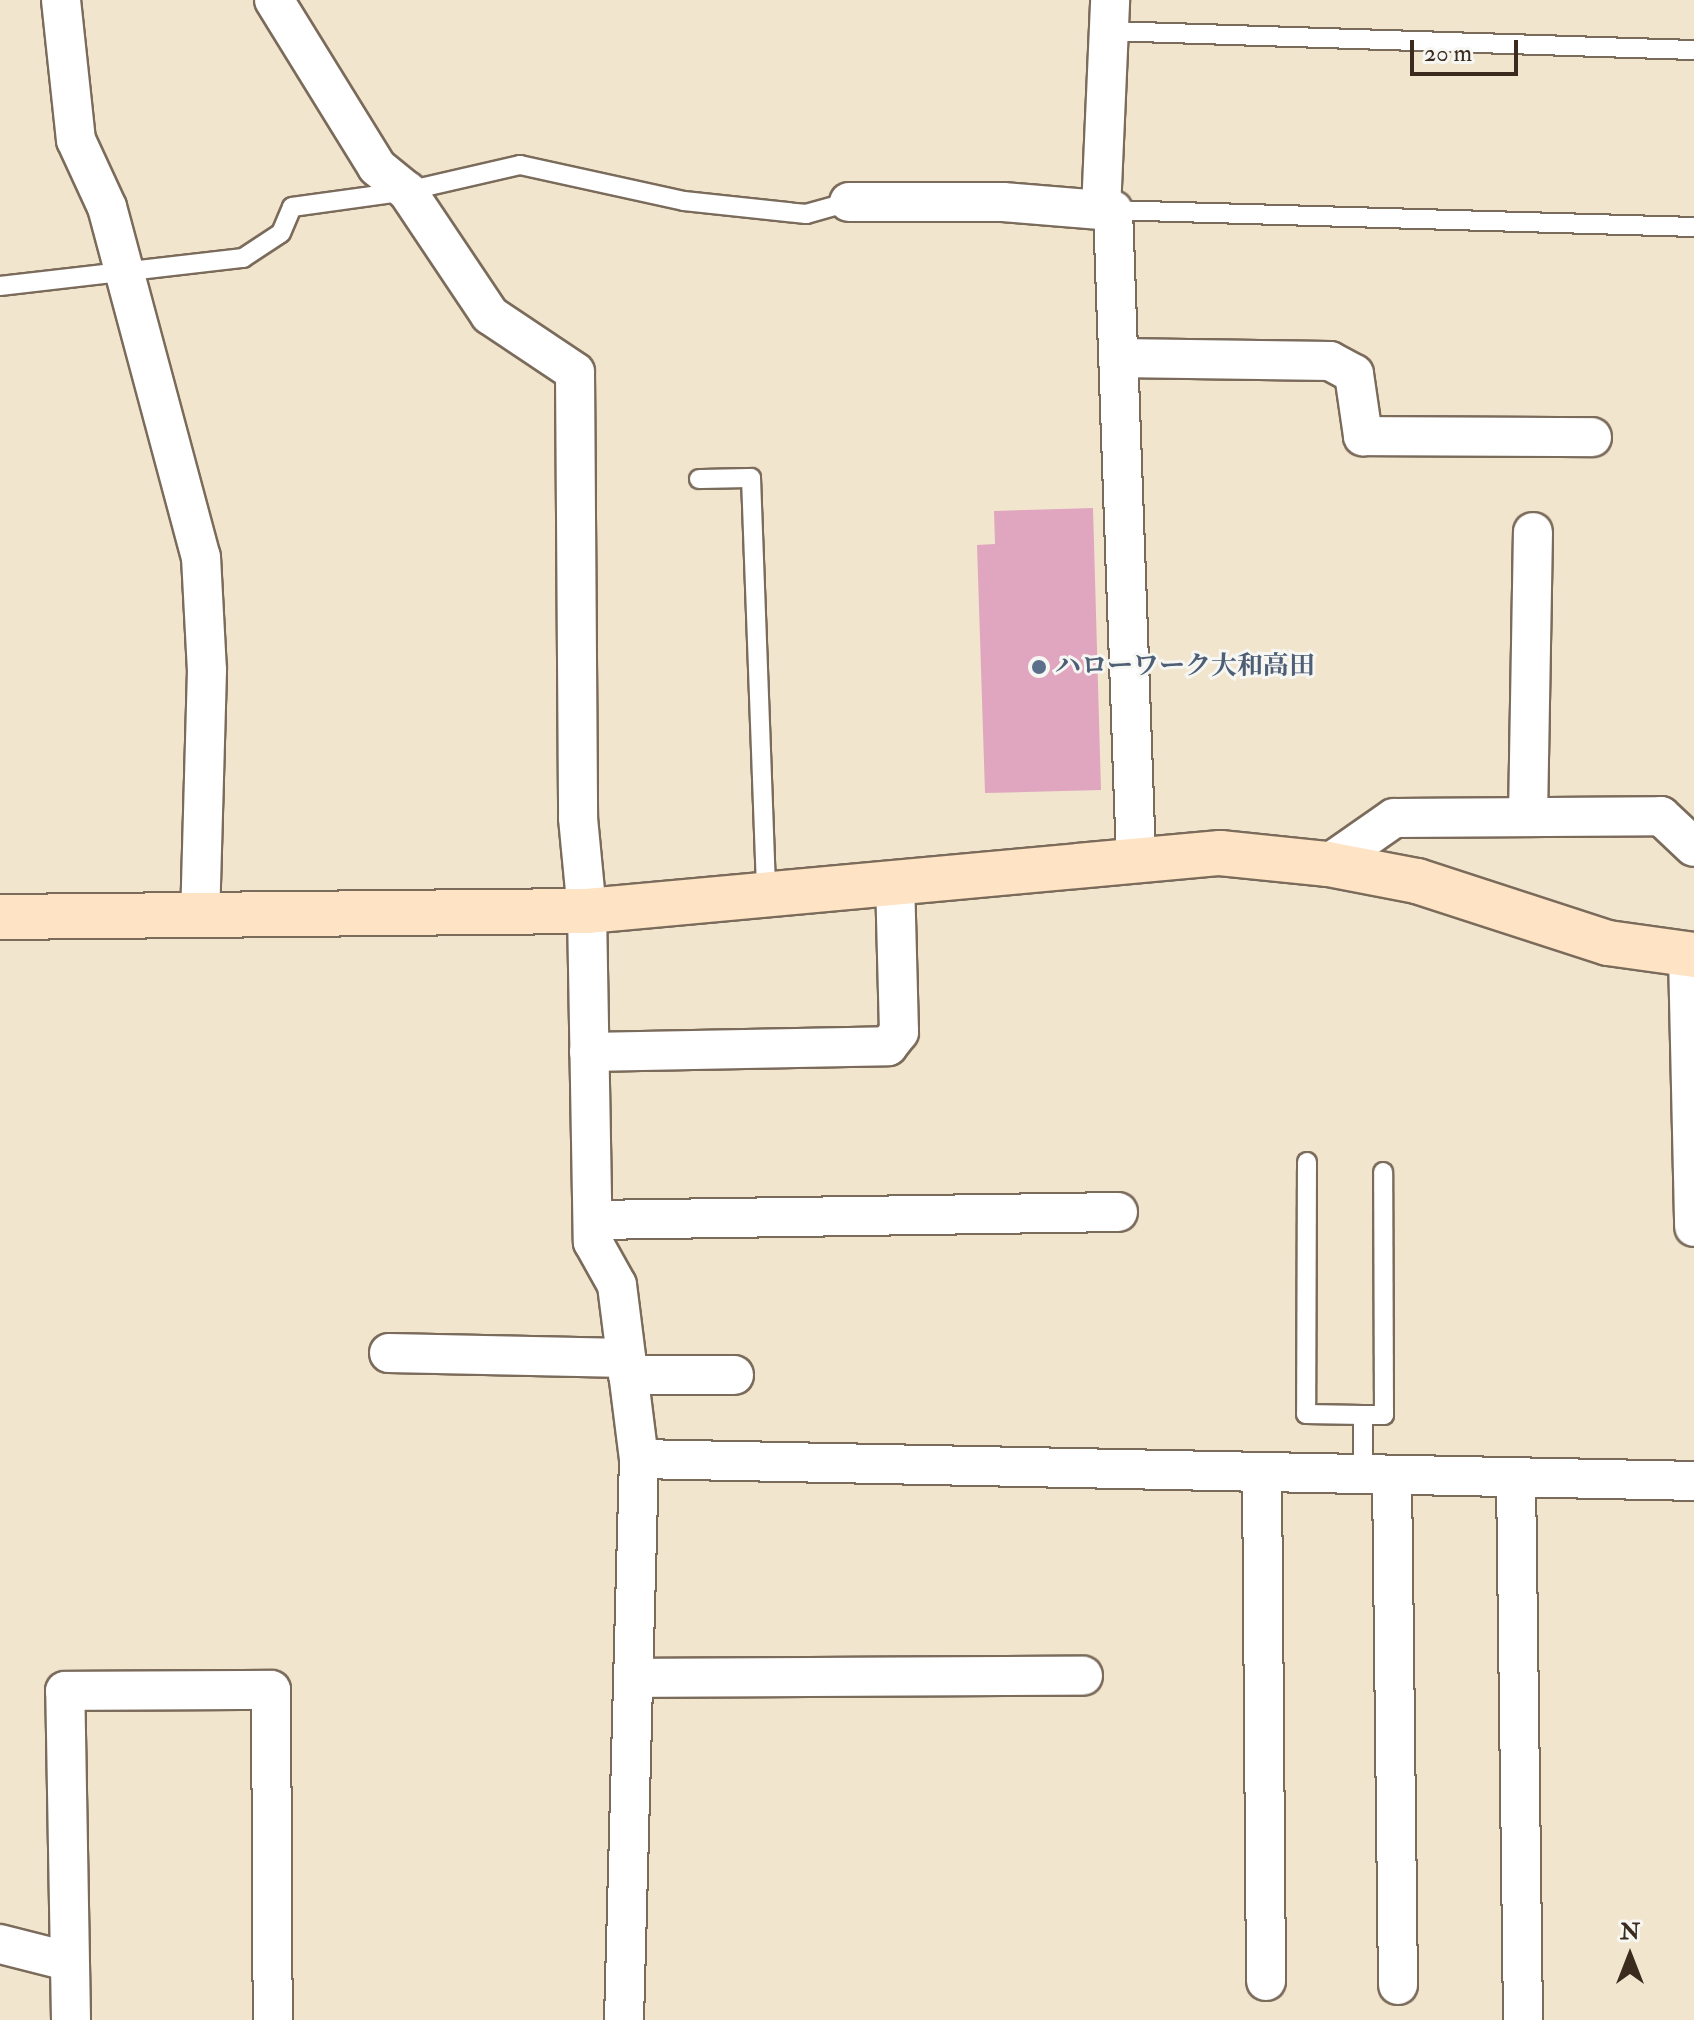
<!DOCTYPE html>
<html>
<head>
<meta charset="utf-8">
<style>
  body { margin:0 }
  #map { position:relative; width:1694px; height:2020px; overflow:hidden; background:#f1e5cd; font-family:"IM FELL Double Pica","Noto Serif JP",serif }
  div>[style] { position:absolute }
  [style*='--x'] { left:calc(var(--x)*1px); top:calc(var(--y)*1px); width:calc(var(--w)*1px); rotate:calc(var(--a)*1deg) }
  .building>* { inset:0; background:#e0a6bf }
  .roads { filter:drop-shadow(2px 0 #7b6b5b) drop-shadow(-2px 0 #7b6b5b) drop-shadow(0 2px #7b6b5b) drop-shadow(0 -2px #7b6b5b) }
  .lane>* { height:18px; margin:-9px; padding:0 9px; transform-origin:9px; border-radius:9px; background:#fff }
  .street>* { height:38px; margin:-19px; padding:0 19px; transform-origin:19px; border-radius:19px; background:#fff }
  .secondary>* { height:44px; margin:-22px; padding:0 22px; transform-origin:22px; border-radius:22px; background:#fee4c5 }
  .dots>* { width:22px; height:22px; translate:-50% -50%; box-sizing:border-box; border:4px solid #f6f6f2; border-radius:50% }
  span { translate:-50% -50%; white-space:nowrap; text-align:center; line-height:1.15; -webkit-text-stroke:6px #f6f6f2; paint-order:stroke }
  .service-label { font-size:26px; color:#4e5e75; font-weight:700 }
  .left { translate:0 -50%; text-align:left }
  .north { position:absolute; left:1590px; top:1916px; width:80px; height:80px; -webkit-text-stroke:6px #f6f6f2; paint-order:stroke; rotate:0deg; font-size:22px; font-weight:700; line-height:32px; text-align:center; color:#3b2a1e }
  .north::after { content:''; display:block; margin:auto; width:28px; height:36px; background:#3b2a1e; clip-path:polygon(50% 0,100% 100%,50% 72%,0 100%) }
  .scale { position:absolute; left:1410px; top:40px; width:108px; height:36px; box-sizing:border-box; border:4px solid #3b2a1e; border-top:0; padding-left:10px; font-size:24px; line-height:28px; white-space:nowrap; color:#3b2a1e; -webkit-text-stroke:6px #f6f6f2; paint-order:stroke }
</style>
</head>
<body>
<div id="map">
  <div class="building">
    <i style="clip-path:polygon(1093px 508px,1101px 790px,985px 793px,977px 545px,995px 544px,994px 511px)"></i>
  </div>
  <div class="roads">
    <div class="lane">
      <i style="--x:1108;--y:31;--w:586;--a:1.86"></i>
      <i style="--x:1108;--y:210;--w:586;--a:1.66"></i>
      <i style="--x:0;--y:286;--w:245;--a:-6.6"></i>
      <i style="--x:243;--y:258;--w:45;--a:-33.3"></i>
      <i style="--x:281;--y:233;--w:28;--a:-67"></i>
      <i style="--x:292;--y:207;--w:116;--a:-7.9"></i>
      <i style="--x:407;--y:191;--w:116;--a:-13"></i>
      <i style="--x:520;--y:165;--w:168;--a:12.4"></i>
      <i style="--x:684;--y:201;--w:123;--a:6.1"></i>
      <i style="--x:806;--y:214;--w:45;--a:-15.6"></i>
      <i style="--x:699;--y:479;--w:52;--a:-1.1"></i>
      <i style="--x:751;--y:478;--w:416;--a:87.9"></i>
      <i style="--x:1307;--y:1162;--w:252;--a:90.2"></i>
      <i style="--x:1306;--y:1414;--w:57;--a:1"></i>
      <i style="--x:1363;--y:1474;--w:59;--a:-90"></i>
      <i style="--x:1363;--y:1415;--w:21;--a:0"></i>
      <i style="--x:1384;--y:1415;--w:243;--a:-90.2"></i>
    </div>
    <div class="street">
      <i style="--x:61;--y:0;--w:141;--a:83.9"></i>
      <i style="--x:76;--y:140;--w:74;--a:65.2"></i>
      <i style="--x:107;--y:207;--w:362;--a:75"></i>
      <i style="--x:201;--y:557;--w:113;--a:87"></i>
      <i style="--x:207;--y:670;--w:245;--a:91.6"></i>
      <i style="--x:274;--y:0;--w:196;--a:58.3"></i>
      <i style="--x:377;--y:167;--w:38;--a:39"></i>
      <i style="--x:407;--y:191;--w:149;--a:56.2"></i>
      <i style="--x:490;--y:315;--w:102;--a:33.8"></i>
      <i style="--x:575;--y:372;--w:446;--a:89.6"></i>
      <i style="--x:578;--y:818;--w:93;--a:84.5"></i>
      <i style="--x:587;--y:911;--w:331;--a:89"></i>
      <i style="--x:593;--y:1242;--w:49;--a:60.8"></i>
      <i style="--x:617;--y:1285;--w:175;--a:82.8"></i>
      <i style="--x:639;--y:1459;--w:561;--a:91.53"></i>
      <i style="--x:849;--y:202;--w:154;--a:0"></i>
      <i style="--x:1003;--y:202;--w:98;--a:4.7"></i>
      <i style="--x:1101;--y:210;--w:210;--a:-87.5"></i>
      <i style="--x:1113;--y:210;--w:648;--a:87.97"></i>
      <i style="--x:1118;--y:358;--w:212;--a:0.8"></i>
      <i style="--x:1330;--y:361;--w:27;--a:28"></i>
      <i style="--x:1354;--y:374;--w:63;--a:81.7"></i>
      <i style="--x:1363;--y:436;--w:229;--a:0.3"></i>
      <i style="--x:1528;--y:817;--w:285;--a:-89"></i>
      <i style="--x:1328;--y:864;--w:80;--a:-34.9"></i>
      <i style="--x:1394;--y:818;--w:267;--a:-0.4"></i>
      <i style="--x:1661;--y:816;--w:45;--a:43.2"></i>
      <i style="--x:1688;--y:955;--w:272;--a:88.7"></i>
      <i style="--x:589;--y:1052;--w:299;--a:-1.1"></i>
      <i style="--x:888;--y:1046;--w:18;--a:-52"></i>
      <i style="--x:899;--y:1032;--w:150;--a:-91.5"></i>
      <i style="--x:593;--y:1220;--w:525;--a:-0.87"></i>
      <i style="--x:389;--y:1353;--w:237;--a:1.2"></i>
      <i style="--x:628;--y:1375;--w:106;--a:0"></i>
      <i style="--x:639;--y:1459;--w:1055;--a:1.19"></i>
      <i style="--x:1262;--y:1472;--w:509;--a:89.55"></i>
      <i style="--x:1392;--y:1475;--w:510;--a:89.33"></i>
      <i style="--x:1516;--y:1477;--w:543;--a:89.26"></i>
      <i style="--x:633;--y:1678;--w:450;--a:-0.3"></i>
      <i style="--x:0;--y:1944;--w:69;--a:14.2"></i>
      <i style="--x:71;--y:2020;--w:329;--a:-91"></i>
      <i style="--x:65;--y:1691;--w:206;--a:-0.3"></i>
      <i style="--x:271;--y:1690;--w:330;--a:89.7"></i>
    </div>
    <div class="secondary">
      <i style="--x:0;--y:917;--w:587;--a:-0.59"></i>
      <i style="--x:587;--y:911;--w:636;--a:-5.24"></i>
      <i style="--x:1220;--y:853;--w:109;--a:5.8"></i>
      <i style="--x:1328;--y:864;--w:91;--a:10.8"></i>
      <i style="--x:1417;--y:881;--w:201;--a:18"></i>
      <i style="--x:1608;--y:943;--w:87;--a:7.9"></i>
    </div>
  </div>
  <div class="dots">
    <i style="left:1039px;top:667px;background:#5c6f8a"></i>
  </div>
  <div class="service-label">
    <span class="left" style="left:1055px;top:667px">ハローワーク大和高田</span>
  </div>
  <div class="north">N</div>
  <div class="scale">20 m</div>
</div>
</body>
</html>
